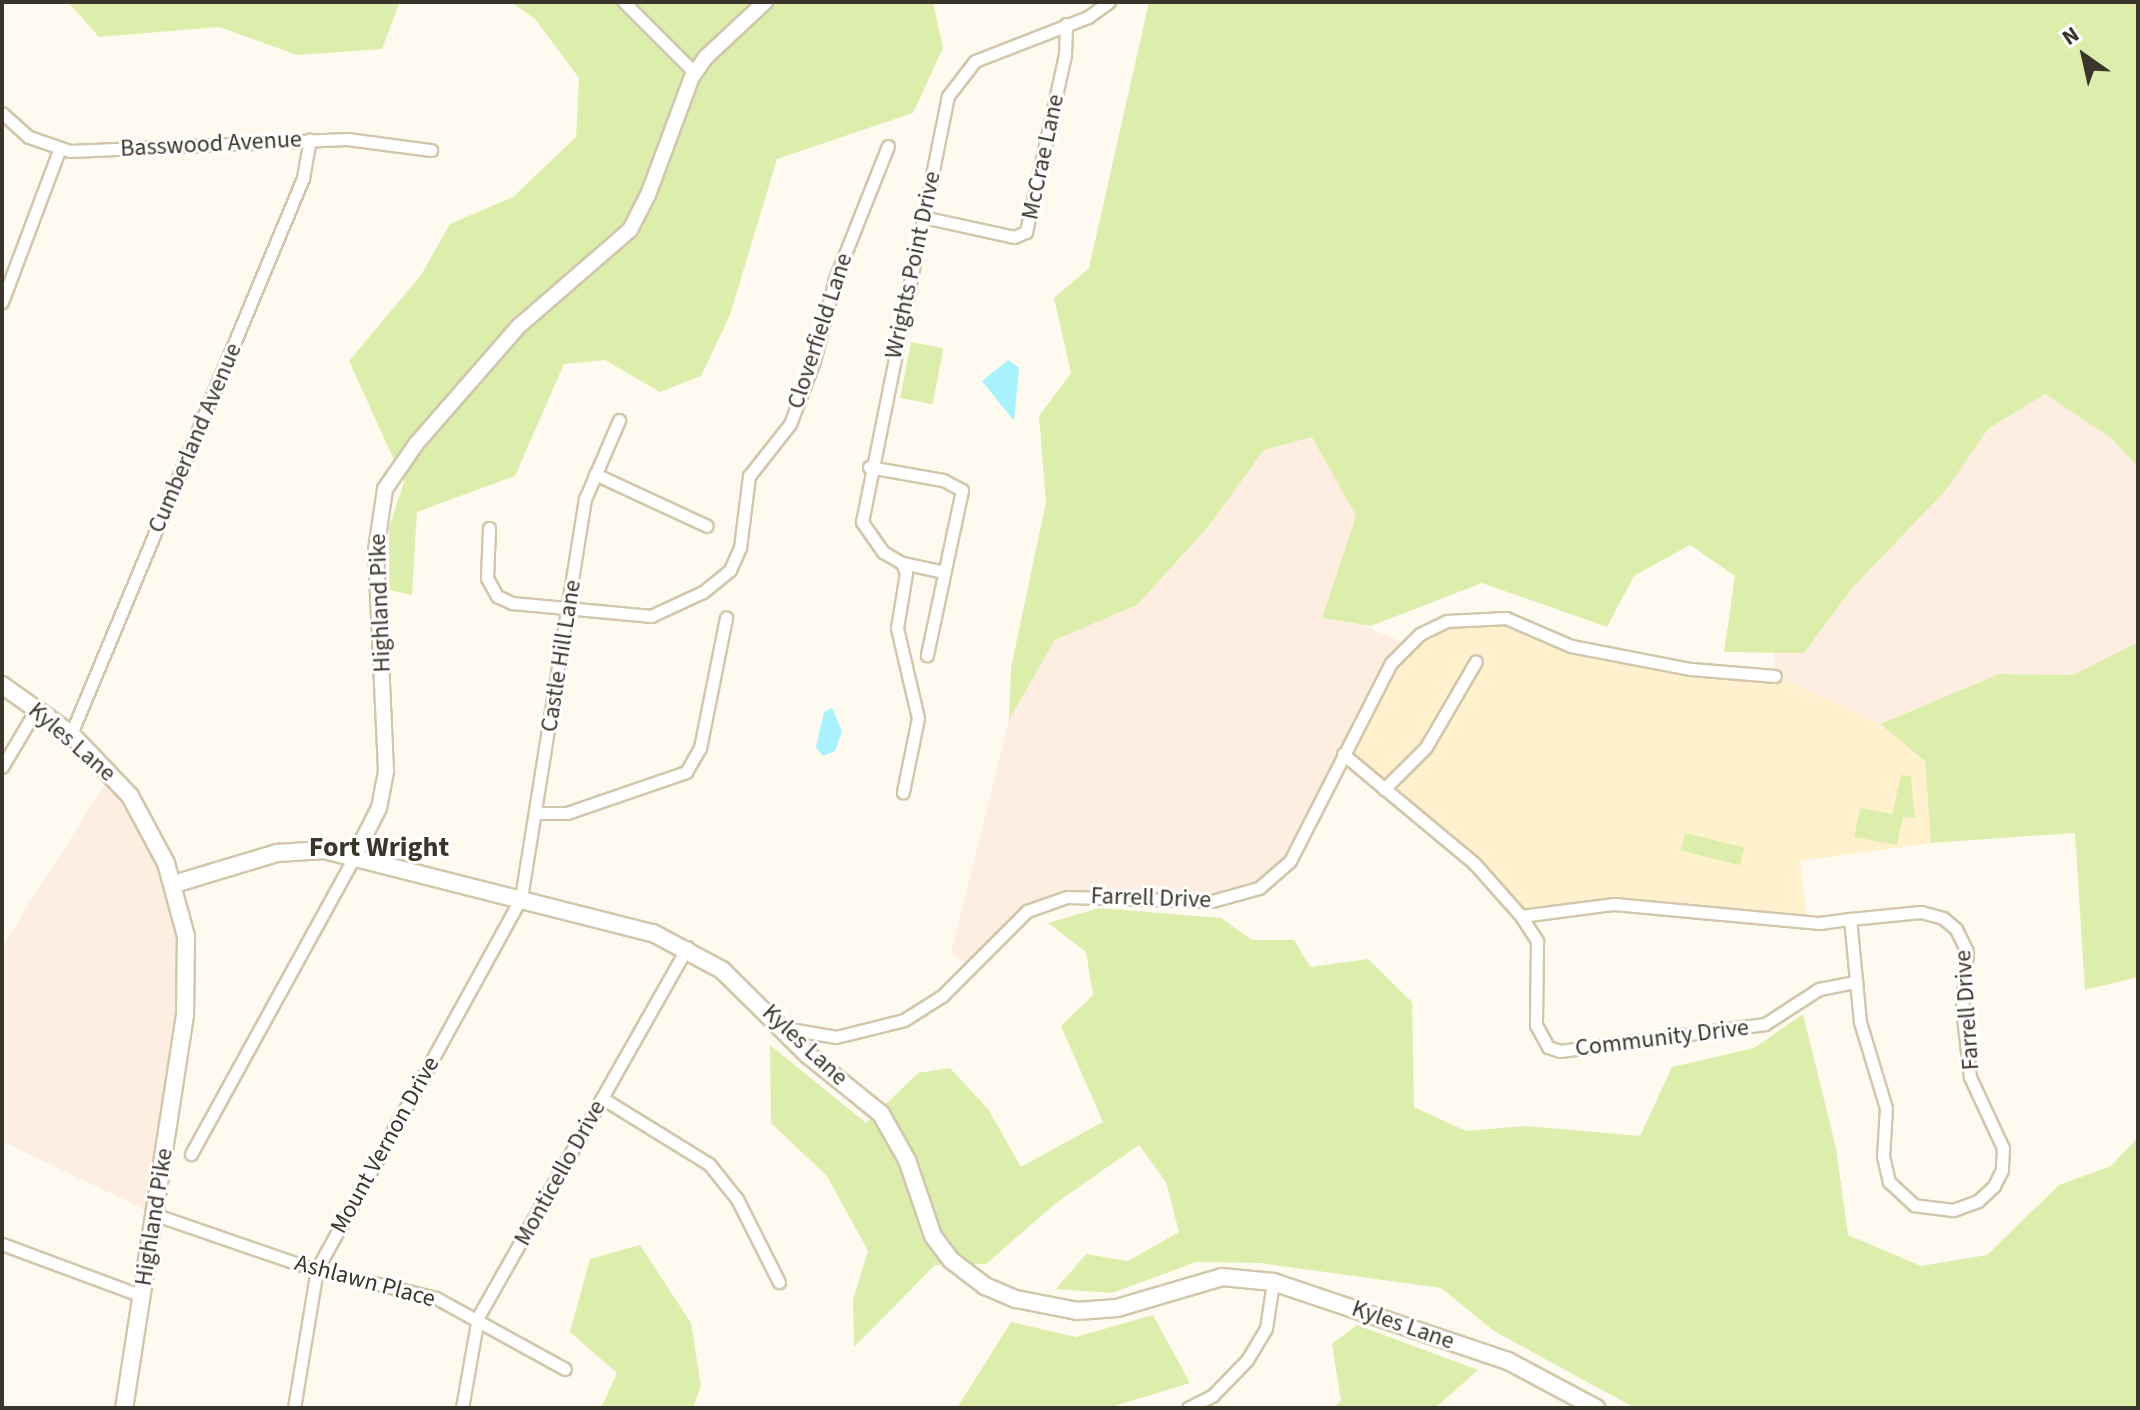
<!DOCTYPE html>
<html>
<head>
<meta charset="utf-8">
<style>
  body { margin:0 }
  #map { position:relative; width:2140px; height:1410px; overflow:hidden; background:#fffaef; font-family:"Source Sans 3",sans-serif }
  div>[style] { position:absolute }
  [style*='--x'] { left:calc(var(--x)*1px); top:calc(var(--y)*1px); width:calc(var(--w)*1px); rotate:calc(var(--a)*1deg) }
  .commercial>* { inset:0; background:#feede1 }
  .built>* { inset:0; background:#fff1ce }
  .green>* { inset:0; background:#ddeeac; transform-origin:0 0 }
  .water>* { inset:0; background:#a7f2fc }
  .roads { filter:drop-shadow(2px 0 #d2c7ac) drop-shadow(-2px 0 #d2c7ac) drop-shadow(0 2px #d2c7ac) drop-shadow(0 -2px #d2c7ac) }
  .minor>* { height:11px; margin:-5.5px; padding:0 5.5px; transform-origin:5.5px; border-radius:5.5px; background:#fff }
  .tertiary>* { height:14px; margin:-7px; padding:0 7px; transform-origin:7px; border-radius:7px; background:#fff }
  .secondary>* { height:16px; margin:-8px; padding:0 8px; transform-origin:8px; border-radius:8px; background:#fff }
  span { translate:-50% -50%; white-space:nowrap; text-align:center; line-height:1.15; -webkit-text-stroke:6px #fff; paint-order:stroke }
  .street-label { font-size:24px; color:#3a352a }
  .quarter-label { font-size:28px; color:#3a352a; font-weight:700 }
  .frame { position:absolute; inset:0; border:4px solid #3a352a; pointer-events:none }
  .north { position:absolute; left:2044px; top:16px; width:80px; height:80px; -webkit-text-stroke:6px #fff; paint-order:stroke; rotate:326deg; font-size:22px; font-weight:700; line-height:32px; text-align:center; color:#3a352a }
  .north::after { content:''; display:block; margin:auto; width:28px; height:36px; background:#3a352a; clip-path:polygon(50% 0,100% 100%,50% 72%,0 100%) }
</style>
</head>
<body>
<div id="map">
  <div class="commercial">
    <i style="clip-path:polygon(2045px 394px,2111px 438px,2138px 467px,2137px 643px,2073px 675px,1999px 674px,1880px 724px,1775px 676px,1774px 652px,1804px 653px,1853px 587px,1946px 490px,1988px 429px)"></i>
    <i style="clip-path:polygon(1312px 437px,1356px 516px,1322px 618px,1363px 625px,1408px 645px,1281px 870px,1231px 899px,1091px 895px,1027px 911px,973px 968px,951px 954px,1009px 720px,1055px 640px,1137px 605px,1208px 527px,1264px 450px)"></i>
    <i style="clip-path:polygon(112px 773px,142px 815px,186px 936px,156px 1215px,2px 1141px,2px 947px)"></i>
  </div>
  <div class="built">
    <i style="clip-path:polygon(1488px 615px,1571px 646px,1775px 676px,1880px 724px,1925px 761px,1931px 843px,1800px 861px,1807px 921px,1614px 904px,1521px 916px,1499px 888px,1343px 754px,1377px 685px,1420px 634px)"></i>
  </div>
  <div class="green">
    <i style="clip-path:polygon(68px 2px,407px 2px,399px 4px,382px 49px,297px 55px,219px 27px,99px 37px)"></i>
    <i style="clip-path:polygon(511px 2px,933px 2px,943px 48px,913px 113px,777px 159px,730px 315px,701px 376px,660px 392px,605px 360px,564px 364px,515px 476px,417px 512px,412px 595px,389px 590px,389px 527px,404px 482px,349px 361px,421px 275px,450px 224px,513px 197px,576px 137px,579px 78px,535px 19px)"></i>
    <i style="clip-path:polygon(1149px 2px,2138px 2px,2138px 467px,2111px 438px,2045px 394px,1988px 429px,1946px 490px,1853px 587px,1804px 653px,1724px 652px,1735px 576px,1690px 545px,1634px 576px,1607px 627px,1482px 583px,1371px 626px,1322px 618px,1356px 516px,1312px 437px,1264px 450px,1208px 527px,1137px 605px,1055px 640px,1009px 720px,1011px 668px,1046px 502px,1039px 416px,1071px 373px,1054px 298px,1089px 268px)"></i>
    <i style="left:911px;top:342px;width:33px;height:57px;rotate:11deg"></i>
    <i style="clip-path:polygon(2138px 642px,2138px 977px,2085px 990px,2075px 833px,1931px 843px,1925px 761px,1880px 724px,1999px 674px,2073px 675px)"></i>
    <i style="clip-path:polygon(1901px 775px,1911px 776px,1915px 818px,1903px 817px,1897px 845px,1854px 837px,1860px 808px,1892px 814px)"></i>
    <i style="left:1685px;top:833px;width:61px;height:18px;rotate:14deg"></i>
    <i style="clip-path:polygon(1099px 908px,1221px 918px,1252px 940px,1294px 940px,1310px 967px,1368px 959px,1412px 1002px,1414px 1107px,1466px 1131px,1526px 1126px,1640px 1136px,1672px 1067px,1754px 1048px,1803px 1014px,1836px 1148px,1848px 1235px,1921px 1266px,1987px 1255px,2059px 1185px,2111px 1166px,2138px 1137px,2138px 1408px,1635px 1408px,1494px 1331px,1441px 1288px,1260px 1263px,1196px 1262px,1112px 1293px,1056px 1289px,1086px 1254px,1128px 1261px,1179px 1232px,1166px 1182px,1139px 1145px,1056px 1203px,986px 1264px,935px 1265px,854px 1347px,853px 1300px,868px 1251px,827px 1176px,771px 1123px,770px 1045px,866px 1123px,918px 1073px,950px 1068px,988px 1109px,1021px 1167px,1103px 1122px,1061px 1026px,1093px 995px,1086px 952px,1048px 923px)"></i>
    <i style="clip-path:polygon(640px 1245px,691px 1323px,701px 1386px,693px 1408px,601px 1408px,617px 1373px,570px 1332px,590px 1259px)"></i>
    <i style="clip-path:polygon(1153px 1315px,1190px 1383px,1108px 1408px,957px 1408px,1011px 1322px,1076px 1337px)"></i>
    <i style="clip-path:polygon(1357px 1325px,1478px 1370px,1435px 1408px,1333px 1408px,1341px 1401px,1332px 1344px)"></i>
  </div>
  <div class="water">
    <i style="clip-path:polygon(1008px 360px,1019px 368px,1014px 421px,982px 381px)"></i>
    <i style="clip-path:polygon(832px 708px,842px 731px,835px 751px,823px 756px,816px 747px,824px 712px)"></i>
  </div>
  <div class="roads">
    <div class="minor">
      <i style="--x:624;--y:2;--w:100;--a:45"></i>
      <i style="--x:2;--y:113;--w:36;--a:42"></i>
      <i style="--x:29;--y:137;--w:43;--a:18.9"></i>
      <i style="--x:70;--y:151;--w:277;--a:-2.5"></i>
      <i style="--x:347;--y:139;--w:85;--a:7.5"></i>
      <i style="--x:923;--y:217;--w:93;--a:12.4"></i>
      <i style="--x:1014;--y:237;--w:13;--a:-23"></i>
      <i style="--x:1026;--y:232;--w:182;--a:-77.6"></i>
      <i style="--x:1065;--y:54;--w:30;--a:-88"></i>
      <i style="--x:2;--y:302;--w:162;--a:-69.4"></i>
      <i style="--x:869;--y:467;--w:75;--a:10"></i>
      <i style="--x:943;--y:480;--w:21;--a:28"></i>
      <i style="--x:962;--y:490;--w:169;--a:102"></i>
      <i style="--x:595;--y:474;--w:123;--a:24.9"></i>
      <i style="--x:489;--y:528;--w:50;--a:92.3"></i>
      <i style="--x:487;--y:578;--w:21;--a:61"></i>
      <i style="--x:497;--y:596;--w:17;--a:25"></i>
      <i style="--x:512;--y:603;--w:140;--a:5.3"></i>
      <i style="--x:651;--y:616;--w:57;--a:-24.8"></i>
      <i style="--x:703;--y:592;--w:35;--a:-39"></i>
      <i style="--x:730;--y:570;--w:24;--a:-66"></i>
      <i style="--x:740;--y:548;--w:73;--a:-82.9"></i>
      <i style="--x:749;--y:476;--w:66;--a:-51.7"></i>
      <i style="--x:790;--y:424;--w:67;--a:-69.1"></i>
      <i style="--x:814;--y:361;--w:85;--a:-75.6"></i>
      <i style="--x:835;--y:279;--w:143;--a:-68.3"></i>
      <i style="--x:902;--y:563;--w:11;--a:68"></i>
      <i style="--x:906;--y:573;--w:56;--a:99.3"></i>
      <i style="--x:897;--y:628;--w:92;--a:76.9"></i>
      <i style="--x:918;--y:718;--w:76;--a:101.5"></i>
      <i style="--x:944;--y:572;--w:43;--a:-167.9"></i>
      <i style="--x:902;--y:563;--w:22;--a:-150"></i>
      <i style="--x:883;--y:552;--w:37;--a:-125"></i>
      <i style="--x:862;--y:522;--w:435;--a:-78.6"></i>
      <i style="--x:948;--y:96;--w:44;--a:-52.4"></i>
      <i style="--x:975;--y:61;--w:121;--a:-21.3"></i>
      <i style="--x:1088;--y:17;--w:26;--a:-36"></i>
      <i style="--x:71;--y:734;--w:602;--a:-67.35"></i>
      <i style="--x:303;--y:178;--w:39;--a:-80"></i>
      <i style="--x:1343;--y:754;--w:170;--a:39.8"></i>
      <i style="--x:1474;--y:863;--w:71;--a:48.4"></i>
      <i style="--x:1521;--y:916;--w:30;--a:57"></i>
      <i style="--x:1537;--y:941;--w:84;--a:90.7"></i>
      <i style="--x:1536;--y:1025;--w:25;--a:61"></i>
      <i style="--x:1548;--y:1047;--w:13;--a:18"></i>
      <i style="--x:1560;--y:1051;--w:207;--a:-7.5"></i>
      <i style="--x:1765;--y:1024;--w:64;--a:-32.9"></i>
      <i style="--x:1819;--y:989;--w:38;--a:-11"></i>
      <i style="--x:2;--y:767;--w:69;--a:-59.3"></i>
      <i style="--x:1384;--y:789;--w:59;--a:-45"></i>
      <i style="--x:1426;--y:747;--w:99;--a:-59.8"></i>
      <i style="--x:537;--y:813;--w:30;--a:0"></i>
      <i style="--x:567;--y:813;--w:126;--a:-19"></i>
      <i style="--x:686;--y:772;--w:28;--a:-60"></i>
      <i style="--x:700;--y:748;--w:133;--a:-78.7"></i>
      <i style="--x:1921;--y:912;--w:23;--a:15"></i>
      <i style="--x:1943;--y:918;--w:17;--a:40"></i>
      <i style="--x:1956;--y:929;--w:25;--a:64"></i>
      <i style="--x:1967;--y:952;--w:56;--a:95.1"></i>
      <i style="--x:1962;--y:1008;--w:69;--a:83.4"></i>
      <i style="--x:1970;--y:1077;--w:78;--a:65.1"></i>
      <i style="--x:2003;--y:1148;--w:22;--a:93"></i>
      <i style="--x:2002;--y:1170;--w:18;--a:117"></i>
      <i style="--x:1994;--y:1186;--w:22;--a:137"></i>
      <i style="--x:1978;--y:1201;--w:27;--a:160"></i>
      <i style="--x:1953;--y:1210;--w:39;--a:-173"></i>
      <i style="--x:1914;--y:1205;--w:34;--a:-137"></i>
      <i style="--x:1889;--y:1182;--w:26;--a:-103"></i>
      <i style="--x:1883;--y:1157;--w:49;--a:-86.5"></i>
      <i style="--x:1886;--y:1108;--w:90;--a:-106.8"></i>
      <i style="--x:1860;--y:1022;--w:103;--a:-95.5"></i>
      <i style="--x:1850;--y:919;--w:71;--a:-5.6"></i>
      <i style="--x:1521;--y:916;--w:94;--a:-7.4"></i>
      <i style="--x:1614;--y:904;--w:207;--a:5.3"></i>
      <i style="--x:1820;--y:923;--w:30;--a:-8"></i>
      <i style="--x:784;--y:1028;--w:53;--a:9.8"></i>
      <i style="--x:836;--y:1037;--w:70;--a:-14"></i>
      <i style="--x:904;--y:1020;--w:45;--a:-32.3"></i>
      <i style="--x:942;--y:996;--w:120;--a:-45"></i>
      <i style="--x:1027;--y:911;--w:42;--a:-19.3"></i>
      <i style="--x:1067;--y:897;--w:145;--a:1.6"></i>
      <i style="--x:1212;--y:901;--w:49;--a:-15.5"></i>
      <i style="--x:1259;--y:888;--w:41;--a:-41.1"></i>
      <i style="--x:1290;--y:861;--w:222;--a:-63"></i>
      <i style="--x:1391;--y:663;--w:41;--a:-45"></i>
      <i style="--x:1420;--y:634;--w:30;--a:-26"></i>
      <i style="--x:1447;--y:621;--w:59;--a:-2.9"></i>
      <i style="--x:1506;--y:618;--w:71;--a:23.3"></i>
      <i style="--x:1571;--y:646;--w:122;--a:10.9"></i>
      <i style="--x:1691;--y:669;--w:84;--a:4.8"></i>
      <i style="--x:602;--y:1098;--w:126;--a:31.7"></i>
      <i style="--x:709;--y:1164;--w:45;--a:51.3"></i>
      <i style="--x:737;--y:1199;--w:93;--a:63.2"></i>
      <i style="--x:191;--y:1154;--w:339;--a:-61.2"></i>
      <i style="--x:156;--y:1215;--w:160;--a:19"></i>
      <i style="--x:307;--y:1267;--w:133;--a:13.5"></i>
      <i style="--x:436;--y:1298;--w:147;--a:28.8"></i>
      <i style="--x:2;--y:1244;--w:149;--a:20.4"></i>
      <i style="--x:294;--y:1408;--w:141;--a:-80.6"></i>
      <i style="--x:317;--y:1269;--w:423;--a:-61.2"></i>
      <i style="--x:521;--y:898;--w:404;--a:-80.9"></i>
      <i style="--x:585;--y:499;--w:86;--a:-66.7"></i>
      <i style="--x:462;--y:1408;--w:92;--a:-80"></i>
      <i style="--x:478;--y:1317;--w:425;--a:-60.5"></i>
      <i style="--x:1188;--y:1408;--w:28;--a:-27"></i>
      <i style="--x:1213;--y:1395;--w:49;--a:-45.8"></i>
      <i style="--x:1247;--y:1360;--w:37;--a:-59"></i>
      <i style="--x:1266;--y:1328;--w:47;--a:-81.3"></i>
    </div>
    <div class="tertiary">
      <i style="--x:354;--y:857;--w:55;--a:-63"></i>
      <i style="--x:379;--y:808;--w:38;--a:-79"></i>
      <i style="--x:386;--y:771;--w:221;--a:-92.6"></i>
      <i style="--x:376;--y:550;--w:62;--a:-81.6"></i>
      <i style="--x:385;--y:489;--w:55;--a:-55.4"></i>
      <i style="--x:416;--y:444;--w:157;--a:-48.9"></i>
      <i style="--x:519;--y:326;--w:147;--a:-40.9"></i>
      <i style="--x:630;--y:230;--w:39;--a:-63"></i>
      <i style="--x:648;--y:195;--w:126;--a:-69.6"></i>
      <i style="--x:692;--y:77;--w:24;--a:-55"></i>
      <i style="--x:706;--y:57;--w:81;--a:-43"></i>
    </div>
    <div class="secondary">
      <i style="--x:2;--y:685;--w:85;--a:35.4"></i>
      <i style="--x:71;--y:734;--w:86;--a:46.4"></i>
      <i style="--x:130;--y:796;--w:76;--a:61.8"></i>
      <i style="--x:166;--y:863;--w:76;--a:74.7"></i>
      <i style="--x:186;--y:936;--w:79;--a:90.7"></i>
      <i style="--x:185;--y:1015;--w:398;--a:98.8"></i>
      <i style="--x:174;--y:884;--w:108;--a:-16.8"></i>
      <i style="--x:277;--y:853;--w:47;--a:-3.7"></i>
      <i style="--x:324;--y:850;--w:339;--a:14.2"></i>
      <i style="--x:653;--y:933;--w:78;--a:28.2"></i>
      <i style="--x:722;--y:970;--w:121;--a:44.7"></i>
      <i style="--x:808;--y:1055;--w:94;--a:38.9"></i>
      <i style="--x:881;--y:1114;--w:53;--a:60.5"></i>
      <i style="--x:907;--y:1160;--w:80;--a:71.1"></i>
      <i style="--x:933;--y:1236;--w:30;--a:53"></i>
      <i style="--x:951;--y:1260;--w:43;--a:37.4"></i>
      <i style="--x:985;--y:1286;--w:34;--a:23"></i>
      <i style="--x:1016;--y:1299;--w:62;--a:11.1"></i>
      <i style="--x:1077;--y:1311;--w:40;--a:-4.3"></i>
      <i style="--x:1117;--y:1308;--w:109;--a:-16.4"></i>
      <i style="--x:1222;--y:1277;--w:51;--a:5.6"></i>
      <i style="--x:1273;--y:1282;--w:248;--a:18.6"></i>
      <i style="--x:1508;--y:1361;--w:100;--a:28.1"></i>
    </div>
  </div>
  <div class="street-label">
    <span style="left:211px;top:144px;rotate:-3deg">Basswood Avenue</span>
    <span style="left:1043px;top:157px;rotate:-78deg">McCrae Lane</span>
    <span style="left:913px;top:265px;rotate:-78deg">Wrights Point Drive</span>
    <span style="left:820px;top:331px;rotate:-72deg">Cloverfield Lane</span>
    <span style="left:195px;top:438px;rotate:-67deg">Cumberland Avenue</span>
    <span style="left:380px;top:603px;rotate:-92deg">Highland Pike</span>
    <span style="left:561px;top:656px;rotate:-81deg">Castle Hill Lane</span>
    <span style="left:72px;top:742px;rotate:41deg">Kyles Lane</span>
    <span style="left:1151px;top:898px;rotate:2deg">Farrell Drive</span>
    <span style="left:1967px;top:1010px;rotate:-94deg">Farrell Drive</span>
    <span style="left:1662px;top:1038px;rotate:-7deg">Community Drive</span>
    <span style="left:805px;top:1045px;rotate:43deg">Kyles Lane</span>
    <span style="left:385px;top:1145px;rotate:-61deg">Mount Vernon Drive</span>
    <span style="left:560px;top:1173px;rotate:-61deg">Monticello Drive</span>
    <span style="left:154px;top:1217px;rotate:-81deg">Highland Pike</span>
    <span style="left:365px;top:1281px;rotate:15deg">Ashlawn Place</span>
    <span style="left:1403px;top:1325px;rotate:19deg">Kyles Lane</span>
  </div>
  <div class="quarter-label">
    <span style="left:379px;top:847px">Fort Wright</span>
  </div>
  <div class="frame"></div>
  <div class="north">N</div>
</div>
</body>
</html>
